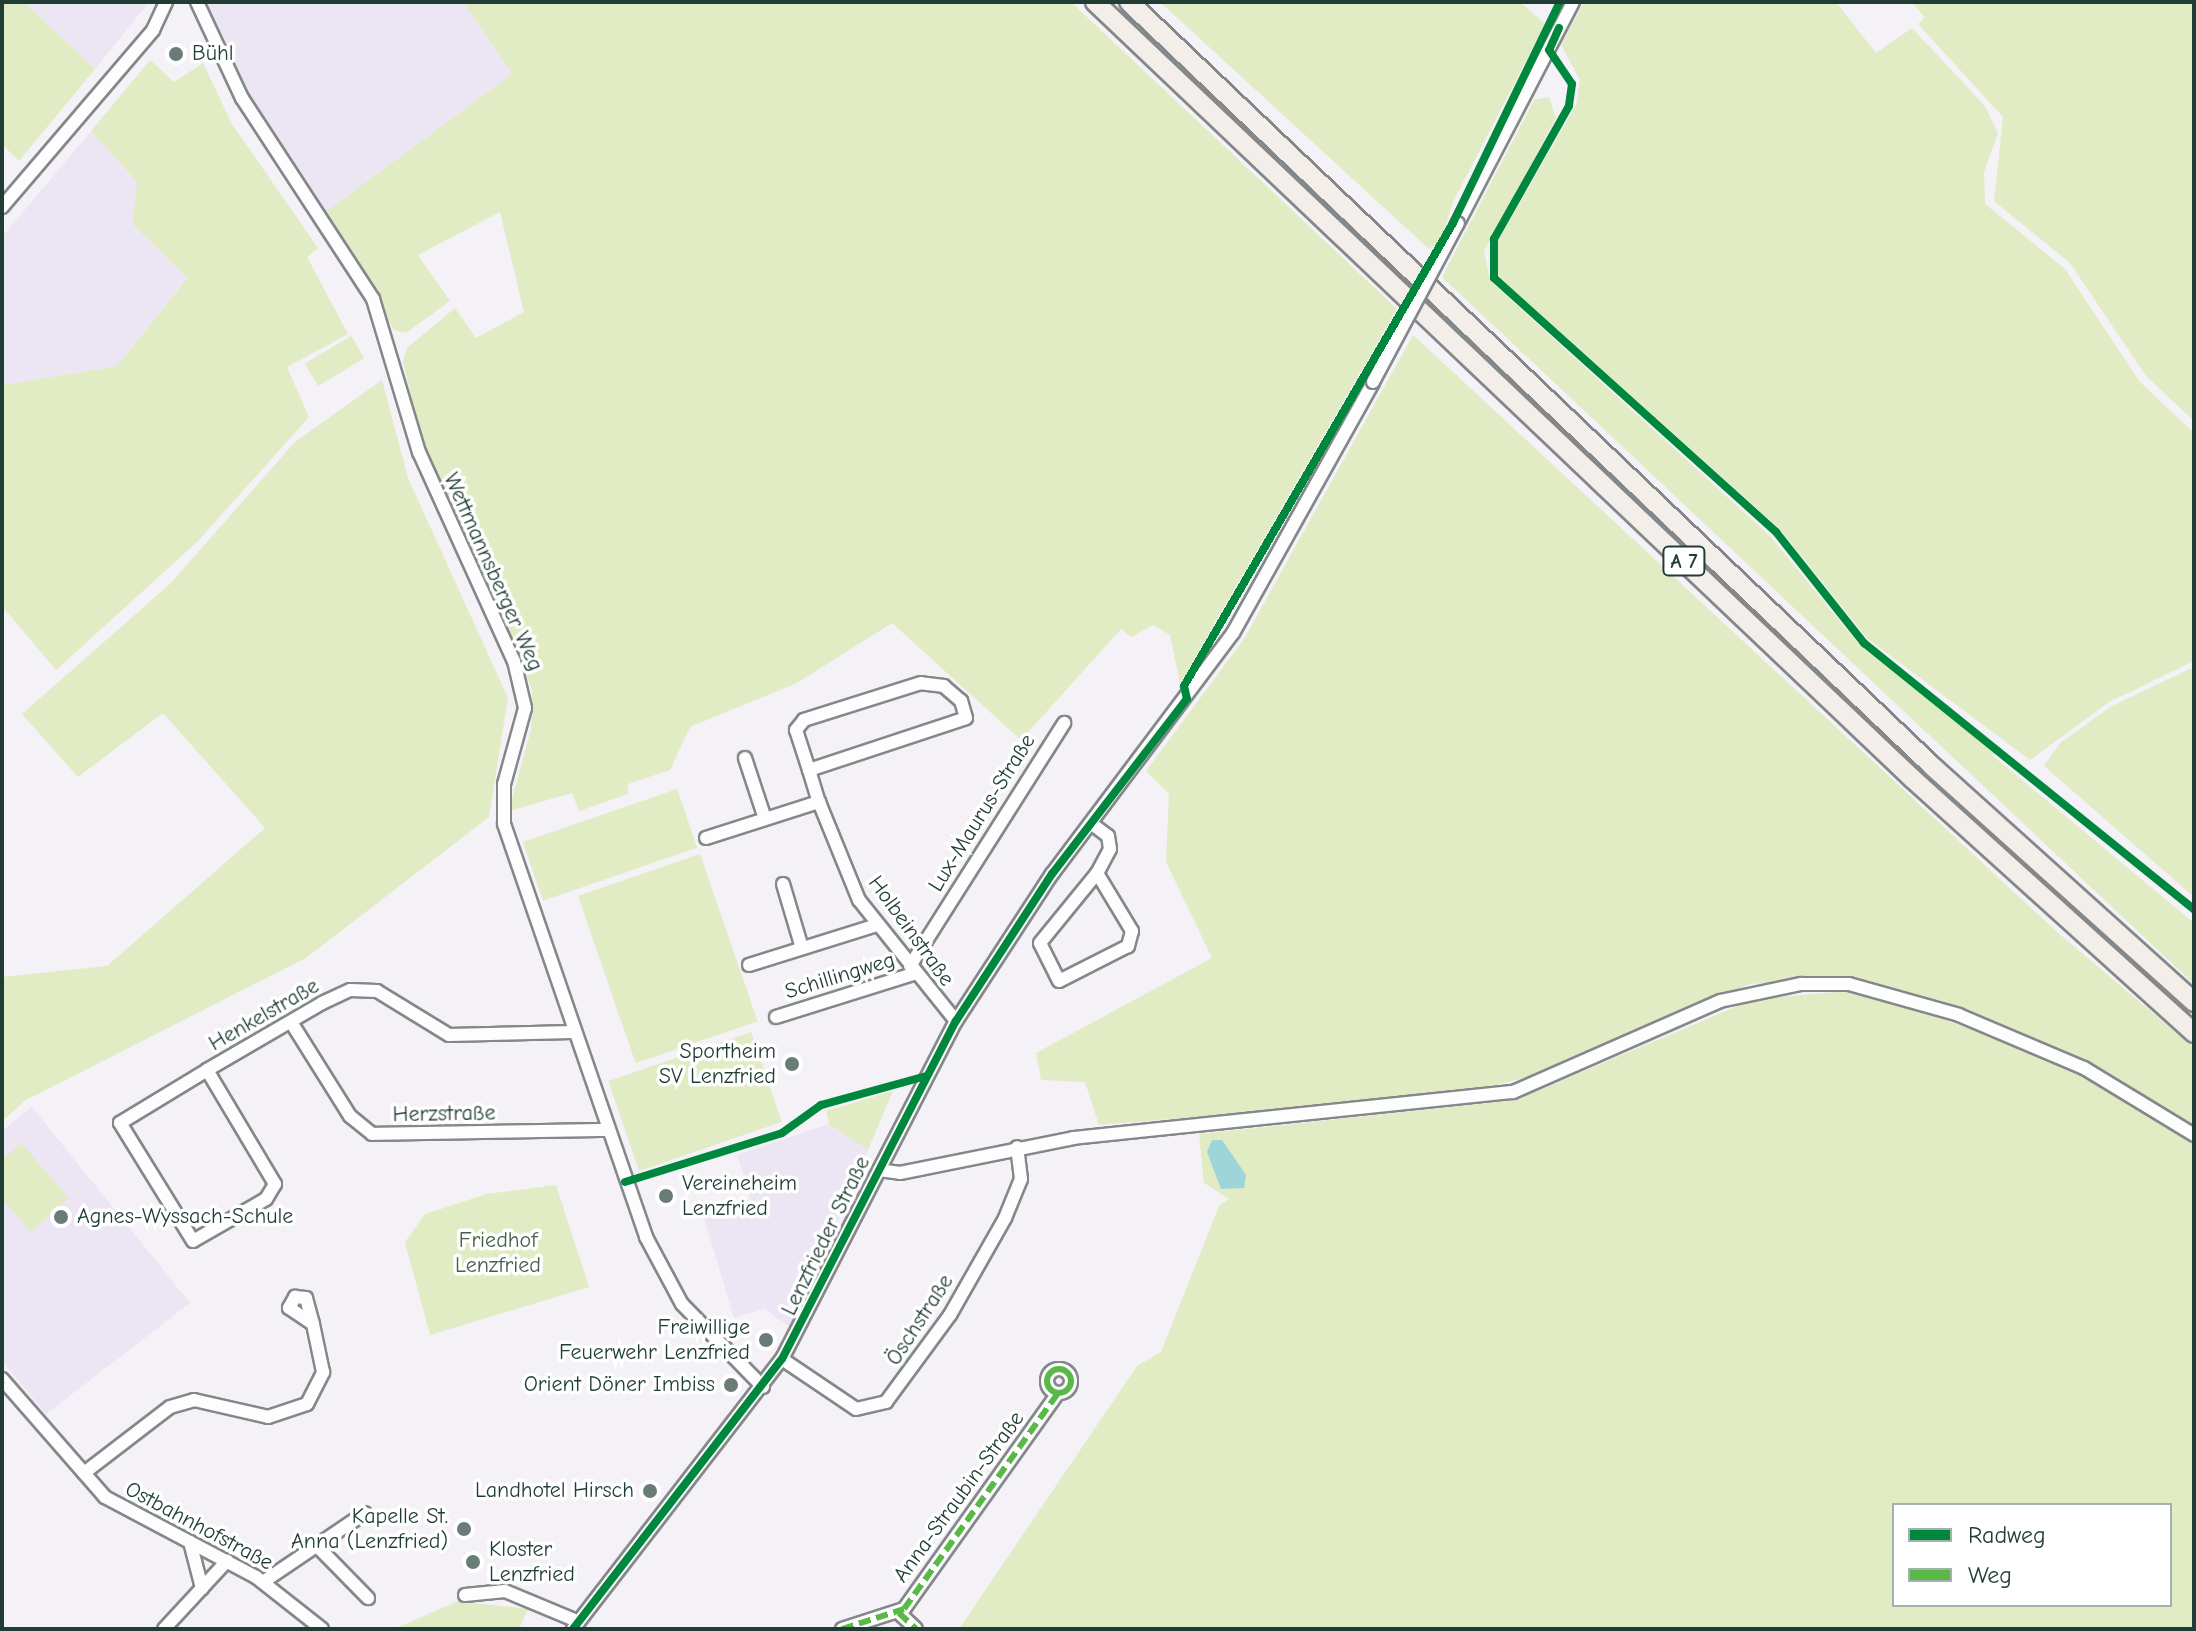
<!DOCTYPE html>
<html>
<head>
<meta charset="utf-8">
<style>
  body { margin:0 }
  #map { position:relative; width:2196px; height:1631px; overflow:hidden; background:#f4f1f7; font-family:"Comic Neue",sans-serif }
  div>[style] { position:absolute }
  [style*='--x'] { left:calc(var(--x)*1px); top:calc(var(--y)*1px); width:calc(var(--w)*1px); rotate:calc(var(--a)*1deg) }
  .built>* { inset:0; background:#ece5f4 }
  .green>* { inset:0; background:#e1ecc5; transform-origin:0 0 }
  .water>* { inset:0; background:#9dd5da }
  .roads { filter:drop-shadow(2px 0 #84888a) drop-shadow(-2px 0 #84888a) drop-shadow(0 2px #84888a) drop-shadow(0 -2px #84888a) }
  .minor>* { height:12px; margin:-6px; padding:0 6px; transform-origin:6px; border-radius:6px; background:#fdfdfe }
  .minor>.ring { margin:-6px; padding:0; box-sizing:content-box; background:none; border:12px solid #fdfdfe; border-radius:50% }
  .highway>* { height:18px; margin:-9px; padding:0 9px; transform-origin:9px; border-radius:9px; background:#f3eee9 }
  .bridges { filter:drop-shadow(2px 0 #84888a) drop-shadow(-2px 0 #84888a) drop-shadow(0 2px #84888a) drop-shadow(0 -2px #84888a) }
  .minor-bridge>* { height:12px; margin:-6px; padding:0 6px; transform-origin:6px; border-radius:6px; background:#fdfdfe }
  .quiet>* { height:6px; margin-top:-3px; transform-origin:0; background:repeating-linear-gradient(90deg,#58b947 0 12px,transparent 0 18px) }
  .quiet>.ring { margin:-3px; padding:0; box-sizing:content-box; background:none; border:6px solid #58b947; border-radius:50% }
  .cycleway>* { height:8px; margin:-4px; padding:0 4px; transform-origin:4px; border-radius:4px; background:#00873e }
  .dots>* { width:22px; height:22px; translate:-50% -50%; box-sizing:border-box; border:4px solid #fff; border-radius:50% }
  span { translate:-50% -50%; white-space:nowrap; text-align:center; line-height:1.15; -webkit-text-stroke:7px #fff; paint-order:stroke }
  .shield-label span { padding:2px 6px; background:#fff; border:2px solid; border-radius:6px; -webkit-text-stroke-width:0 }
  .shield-label { font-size:20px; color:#1f3d34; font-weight:700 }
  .poi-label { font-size:22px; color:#1f3d34 }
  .left { translate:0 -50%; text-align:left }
  .right { translate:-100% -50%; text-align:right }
  .street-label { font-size:22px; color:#1f3d34 }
  .park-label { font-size:22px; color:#435f49 }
  .frame { position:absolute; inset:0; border:4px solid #1f3d34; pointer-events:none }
  .legend { position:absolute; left:1892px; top:1503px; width:280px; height:104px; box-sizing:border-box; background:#fff; border:2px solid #a5b1ae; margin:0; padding:10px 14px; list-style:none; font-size:24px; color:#1f3d34 }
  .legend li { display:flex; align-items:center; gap:16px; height:40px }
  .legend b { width:40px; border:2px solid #a5b1ae }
</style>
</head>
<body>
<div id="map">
  <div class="built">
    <i style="clip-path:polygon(24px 2px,149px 2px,95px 69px)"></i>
    <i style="clip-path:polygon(203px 2px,463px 2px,512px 74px,324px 213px,247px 95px)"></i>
    <i style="clip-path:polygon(91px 131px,137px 182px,132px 224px,187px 277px,117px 366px,2px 385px,2px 237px)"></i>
    <i style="clip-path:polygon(32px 1107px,190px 1303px,46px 1414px,2px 1361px,2px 1131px)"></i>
    <i style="clip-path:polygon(829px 1124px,868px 1150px,793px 1329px,764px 1309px,734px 1318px,703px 1215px,751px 1199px,737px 1155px)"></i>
  </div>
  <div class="green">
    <i style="clip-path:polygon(2px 2px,24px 2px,95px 69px,19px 161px,2px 144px)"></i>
    <i style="clip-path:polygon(463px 2px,1071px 2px,1397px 309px,1180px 683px,1170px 635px,1153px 625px,1131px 637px,1121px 629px,1021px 740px,892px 623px,797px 683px,690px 727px,670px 770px,628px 784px,628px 794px,579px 811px,572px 793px,509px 811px,531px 729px,532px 689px,424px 451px,403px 362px,407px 348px,455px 308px,476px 338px,524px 312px,500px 212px,418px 255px,450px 301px,406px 333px,394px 330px,324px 213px,512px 74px)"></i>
    <i style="clip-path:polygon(1160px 2px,1520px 2px,1545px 24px,1453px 202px,1440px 242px,1429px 249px)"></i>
    <i style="clip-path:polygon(1584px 2px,1836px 2px,1876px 53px,1912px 28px,1985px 106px,1998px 133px,1984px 172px,1985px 204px,2065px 269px,2139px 381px,2194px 433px,2194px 661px,2109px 702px,2030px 760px,1868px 639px,1779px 528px,1498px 276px,1498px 241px,1576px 105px,1580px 80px,1561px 45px)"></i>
    <i style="clip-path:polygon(1912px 2px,2194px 2px,2194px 421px,2146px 376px,2070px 263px,1994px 201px,2003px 117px,1918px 24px,1925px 18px)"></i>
    <i style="clip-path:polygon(150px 60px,174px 82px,203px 63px,232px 124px,318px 248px,307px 257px,348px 334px,287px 367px,309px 417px,197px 542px,56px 670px,2px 606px,2px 385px,117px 366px,187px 278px,132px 224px,137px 182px,91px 131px)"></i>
    <i style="clip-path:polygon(1549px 97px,1556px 118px,1484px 251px,1490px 281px,1770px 536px,1860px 646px,2002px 751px,1992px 755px,2194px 923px,2194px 984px,1442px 277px,1534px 100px)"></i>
    <i style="clip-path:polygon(1413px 335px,2057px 932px,2194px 1048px,2194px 1126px,2086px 1062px,1960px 1009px,1851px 978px,1750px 984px,1554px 1070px,1456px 1095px,1099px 1125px,1085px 1082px,1041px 1080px,1036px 1053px,1212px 958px,1166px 862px,1169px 794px,1146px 771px,1244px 639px)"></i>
    <i style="left:351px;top:336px;width:26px;height:54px;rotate:59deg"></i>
    <i style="clip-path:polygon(382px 380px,408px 478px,508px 698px,489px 817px,306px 958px,26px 1100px,2px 1121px,2px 977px,107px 966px,265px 828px,163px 713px,78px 777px,22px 714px,170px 584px,295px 442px)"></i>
    <i style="clip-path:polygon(2194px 667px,2194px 897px,2044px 766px,2060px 743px,2112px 706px)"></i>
    <i style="left:677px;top:789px;width:62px;height:163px;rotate:71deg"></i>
    <i style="left:700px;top:854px;width:177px;height:129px;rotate:71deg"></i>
    <i style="clip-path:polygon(evenodd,1849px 991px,1900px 1001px,2082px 1074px,2194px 1145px,2194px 1629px,959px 1629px,1137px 1366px,1161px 1352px,1219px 1206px,1229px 1199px,1204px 1183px,1199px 1134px,1516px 1100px,1754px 999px,1849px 991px,1894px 1505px,2170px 1505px,2170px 1605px,1894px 1605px,1894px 1505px)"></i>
    <i style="left:751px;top:1032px;width:95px;height:151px;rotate:71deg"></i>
    <i style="clip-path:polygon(893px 1091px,868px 1150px,829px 1124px,826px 1111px)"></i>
    <i style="clip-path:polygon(21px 1143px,69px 1198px,31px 1232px,2px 1199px,2px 1160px)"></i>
    <i style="clip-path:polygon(556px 1185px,589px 1287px,430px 1335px,405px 1242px,425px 1214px,487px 1194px)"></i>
    <i style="clip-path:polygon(458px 1601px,528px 1609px,519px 1629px,394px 1629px)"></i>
  </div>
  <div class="water">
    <i style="clip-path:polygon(1212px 1140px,1222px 1140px,1246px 1175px,1244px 1188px,1221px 1189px,1207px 1152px)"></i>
  </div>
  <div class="roads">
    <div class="minor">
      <i style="--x:197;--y:2;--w:106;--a:64.9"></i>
      <i style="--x:242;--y:98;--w:240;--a:56.9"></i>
      <i style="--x:373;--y:299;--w:160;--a:73.3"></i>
      <i style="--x:419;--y:452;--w:230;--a:65.6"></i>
      <i style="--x:514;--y:661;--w:48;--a:76.8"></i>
      <i style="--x:525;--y:708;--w:79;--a:105.4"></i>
      <i style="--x:504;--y:784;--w:40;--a:90"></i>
      <i style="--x:504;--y:824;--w:437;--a:71"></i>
      <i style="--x:646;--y:1237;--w:76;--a:61.8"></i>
      <i style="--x:682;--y:1304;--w:116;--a:45.7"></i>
      <i style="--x:2;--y:207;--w:233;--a:-49.5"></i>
      <i style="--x:153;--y:30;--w:31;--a:-65"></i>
      <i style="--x:1458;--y:223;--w:249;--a:-62.5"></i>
      <i style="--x:745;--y:758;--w:64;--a:71.8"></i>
      <i style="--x:809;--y:770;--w:165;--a:-18.3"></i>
      <i style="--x:966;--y:718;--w:18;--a:-106"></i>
      <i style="--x:961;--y:701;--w:23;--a:-139"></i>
      <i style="--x:944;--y:686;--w:23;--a:-173"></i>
      <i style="--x:921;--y:683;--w:123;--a:162.5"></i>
      <i style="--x:804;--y:720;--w:13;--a:129"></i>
      <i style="--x:796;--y:730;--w:42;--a:72"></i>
      <i style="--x:809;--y:770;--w:34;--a:73"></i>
      <i style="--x:819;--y:802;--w:106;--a:67.8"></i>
      <i style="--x:859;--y:900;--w:155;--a:51.3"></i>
      <i style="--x:1092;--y:824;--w:20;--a:37"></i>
      <i style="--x:1108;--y:836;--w:13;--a:81"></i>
      <i style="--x:1110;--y:849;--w:27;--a:118"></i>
      <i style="--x:1097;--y:873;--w:68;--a:58.9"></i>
      <i style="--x:1132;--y:931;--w:16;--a:105"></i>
      <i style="--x:1128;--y:946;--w:77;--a:153.1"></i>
      <i style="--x:1059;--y:981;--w:42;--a:-116.6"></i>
      <i style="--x:1040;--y:943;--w:90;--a:-50.8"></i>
      <i style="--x:706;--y:838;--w:119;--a:-17.7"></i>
      <i style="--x:783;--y:884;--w:67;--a:73.5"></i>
      <i style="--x:749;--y:965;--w:134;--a:-17.4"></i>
      <i style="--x:910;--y:966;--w:288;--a:-57.6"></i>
      <i style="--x:776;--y:1017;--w:147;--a:-17.4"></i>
      <i style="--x:291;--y:1022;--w:111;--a:57.9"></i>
      <i style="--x:350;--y:1116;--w:28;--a:39"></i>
      <i style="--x:372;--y:1134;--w:236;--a:-1"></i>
      <i style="--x:207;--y:1070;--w:133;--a:59.2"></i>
      <i style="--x:275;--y:1184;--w:17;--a:121"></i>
      <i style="--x:266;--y:1199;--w:84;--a:150.1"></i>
      <i style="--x:193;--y:1241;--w:139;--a:-121.7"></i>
      <i style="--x:120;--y:1123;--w:102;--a:-31.3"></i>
      <i style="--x:207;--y:1070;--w:133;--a:-30.2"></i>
      <i style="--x:322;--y:1003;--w:31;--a:-25"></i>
      <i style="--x:350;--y:990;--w:27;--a:2"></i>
      <i style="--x:377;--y:991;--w:84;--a:31.4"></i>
      <i style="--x:449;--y:1035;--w:123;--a:-1.4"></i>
      <i style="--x:879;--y:1170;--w:21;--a:8"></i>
      <i style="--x:900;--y:1173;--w:177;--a:-11.4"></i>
      <i style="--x:1073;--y:1138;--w:442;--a:-6"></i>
      <i style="--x:1513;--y:1092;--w:226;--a:-23.7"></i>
      <i style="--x:1720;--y:1001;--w:83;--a:-11.9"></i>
      <i style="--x:1801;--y:984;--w:48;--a:0"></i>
      <i style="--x:1849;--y:984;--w:114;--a:15.7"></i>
      <i style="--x:1959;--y:1015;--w:136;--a:23"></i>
      <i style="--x:2084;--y:1068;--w:129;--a:31.3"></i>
      <i style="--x:295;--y:1297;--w:11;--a:5"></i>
      <i style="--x:306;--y:1298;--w:27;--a:75"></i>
      <i style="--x:313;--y:1324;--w:29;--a:-146"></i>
      <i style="--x:289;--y:1308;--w:13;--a:-61"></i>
      <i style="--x:782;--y:1359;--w:89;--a:34"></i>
      <i style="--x:856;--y:1409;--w:31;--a:-13"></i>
      <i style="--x:886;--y:1402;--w:108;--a:-53.7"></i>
      <i style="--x:950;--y:1315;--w:112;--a:-60.4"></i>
      <i style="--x:1005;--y:1218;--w:42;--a:-67.7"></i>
      <i style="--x:1021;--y:1179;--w:32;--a:-97"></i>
      <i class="ring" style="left:1047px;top:1369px;width:12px;height:12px"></i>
      <i style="--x:2;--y:1379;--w:157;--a:48.9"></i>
      <i style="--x:105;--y:1497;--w:171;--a:27.9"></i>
      <i style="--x:256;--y:1577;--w:84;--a:38.2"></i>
      <i style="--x:84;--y:1473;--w:108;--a:-37.5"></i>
      <i style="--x:170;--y:1407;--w:25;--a:-16"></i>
      <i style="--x:194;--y:1400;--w:76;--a:12.9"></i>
      <i style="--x:268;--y:1417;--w:41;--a:-18.4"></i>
      <i style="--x:307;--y:1404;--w:36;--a:-63"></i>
      <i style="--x:323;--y:1372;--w:49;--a:-101.8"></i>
      <i style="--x:190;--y:1542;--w:48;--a:75.4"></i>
      <i style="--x:317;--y:1546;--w:73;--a:45.6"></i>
      <i style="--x:263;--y:1582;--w:123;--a:-34.1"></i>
      <i style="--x:465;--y:1595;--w:40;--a:-5.7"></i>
      <i style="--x:505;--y:1591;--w:78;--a:22.6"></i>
      <i style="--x:899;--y:1613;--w:23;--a:43"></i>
      <i style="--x:164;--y:1629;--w:93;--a:-47.2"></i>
      <i style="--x:573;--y:1629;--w:341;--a:-52.3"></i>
      <i style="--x:782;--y:1359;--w:380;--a:-62.8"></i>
      <i style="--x:956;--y:1021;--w:176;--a:-56.9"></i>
      <i style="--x:1052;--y:874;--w:301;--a:-53.1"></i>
      <i style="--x:1233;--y:633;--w:287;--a:-60.8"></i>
      <i style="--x:842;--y:1629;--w:65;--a:-17.9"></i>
      <i style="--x:904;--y:1609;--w:265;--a:-54.5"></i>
    </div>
    <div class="highway">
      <i style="--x:1095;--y:2;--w:1128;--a:43.53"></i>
      <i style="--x:1913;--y:779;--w:379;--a:42.1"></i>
      <i style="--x:1129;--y:2;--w:1108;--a:43.57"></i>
      <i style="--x:1932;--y:766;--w:353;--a:42"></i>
    </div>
  </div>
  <div class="bridges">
    <div class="minor-bridge">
      <i style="--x:1373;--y:382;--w:180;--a:-61.9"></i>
    </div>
  </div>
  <div class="quiet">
    <i class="ring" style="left:1047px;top:1369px;width:18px;height:18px"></i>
    <i style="--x:2;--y:1381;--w:1;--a:-45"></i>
    <i style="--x:899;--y:1613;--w:23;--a:43"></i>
    <i style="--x:842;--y:1629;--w:65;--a:-17.9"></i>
    <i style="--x:904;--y:1609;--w:265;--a:-54.5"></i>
  </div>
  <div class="cycleway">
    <i style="--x:1559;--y:28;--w:24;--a:114"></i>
    <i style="--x:1549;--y:50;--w:41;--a:55.9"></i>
    <i style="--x:1572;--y:84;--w:22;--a:98"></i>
    <i style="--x:1569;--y:106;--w:153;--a:119.4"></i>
    <i style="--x:1494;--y:239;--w:39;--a:90"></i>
    <i style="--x:1494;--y:278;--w:380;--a:42"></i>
    <i style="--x:1776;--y:532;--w:142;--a:51.6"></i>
    <i style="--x:1864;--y:643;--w:424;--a:38.9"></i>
    <i style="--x:625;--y:1182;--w:164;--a:-17.3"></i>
    <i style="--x:782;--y:1133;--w:48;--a:-35.7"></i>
    <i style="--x:821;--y:1105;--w:109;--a:-15.4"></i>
    <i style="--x:573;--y:1629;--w:341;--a:-52.3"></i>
    <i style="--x:782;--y:1359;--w:380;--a:-62.8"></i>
    <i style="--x:956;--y:1021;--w:176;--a:-56.9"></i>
    <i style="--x:1052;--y:874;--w:221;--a:-52.4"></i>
    <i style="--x:1187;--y:699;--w:13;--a:-103"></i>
    <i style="--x:1184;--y:686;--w:535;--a:-59.84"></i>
    <i style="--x:1453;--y:223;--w:246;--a:-64.2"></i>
  </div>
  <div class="dots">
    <i style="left:176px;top:54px;background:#6a7c78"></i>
    <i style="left:792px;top:1064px;background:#6a7c78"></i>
    <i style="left:666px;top:1196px;background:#6a7c78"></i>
    <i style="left:61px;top:1217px;background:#6a7c78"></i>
    <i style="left:766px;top:1340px;background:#6a7c78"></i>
    <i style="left:731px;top:1385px;background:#6a7c78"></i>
    <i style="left:650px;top:1491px;background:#6a7c78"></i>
    <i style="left:464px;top:1529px;background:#6a7c78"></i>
    <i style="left:473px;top:1562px;background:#6a7c78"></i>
  </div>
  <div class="shield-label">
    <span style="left:1684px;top:561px">A 7</span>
  </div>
  <div class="poi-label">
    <span class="left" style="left:192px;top:54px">Bühl</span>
    <span class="right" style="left:776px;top:1064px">Sportheim<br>SV Lenzfried</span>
    <span class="left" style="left:682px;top:1196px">Vereineheim<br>Lenzfried</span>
    <span class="left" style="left:77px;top:1217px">Agnes-Wyssach-Schule</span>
    <span class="right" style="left:750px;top:1340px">Freiwillige<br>Feuerwehr Lenzfried</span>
    <span class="right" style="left:715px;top:1385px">Orient Döner Imbiss</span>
    <span class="right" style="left:634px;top:1491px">Landhotel Hirsch</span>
    <span class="right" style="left:448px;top:1529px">Kapelle St.<br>Anna (Lenzfried)</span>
    <span class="left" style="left:489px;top:1562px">Kloster<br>Lenzfried</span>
  </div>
  <div class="street-label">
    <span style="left:493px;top:572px;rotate:66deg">Wettmannsberger Weg</span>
    <span style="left:982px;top:813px;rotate:-58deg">Lux-Maurus-Straße</span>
    <span style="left:911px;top:931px;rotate:54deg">Holbeinstraße</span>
    <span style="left:840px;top:976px;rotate:-17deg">Schillingweg</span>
    <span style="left:264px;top:1015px;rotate:-30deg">Henkelstraße</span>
    <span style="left:444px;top:1114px;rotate:-1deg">Herzstraße</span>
    <span style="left:826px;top:1236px;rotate:-64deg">Lenzfrieder Straße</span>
    <span style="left:920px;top:1320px;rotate:-57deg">Öschstraße</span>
    <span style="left:959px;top:1497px;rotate:-54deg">Anna-Straubin-Straße</span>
    <span style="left:199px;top:1526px;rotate:28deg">Ostbahnhofstraße</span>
  </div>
  <div class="park-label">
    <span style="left:498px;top:1253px">Friedhof<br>Lenzfried</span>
  </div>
  <div class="frame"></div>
  <ul class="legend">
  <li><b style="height:10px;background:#00873e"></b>Radweg</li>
  <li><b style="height:10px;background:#58b947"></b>Weg</li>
  </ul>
</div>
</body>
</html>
